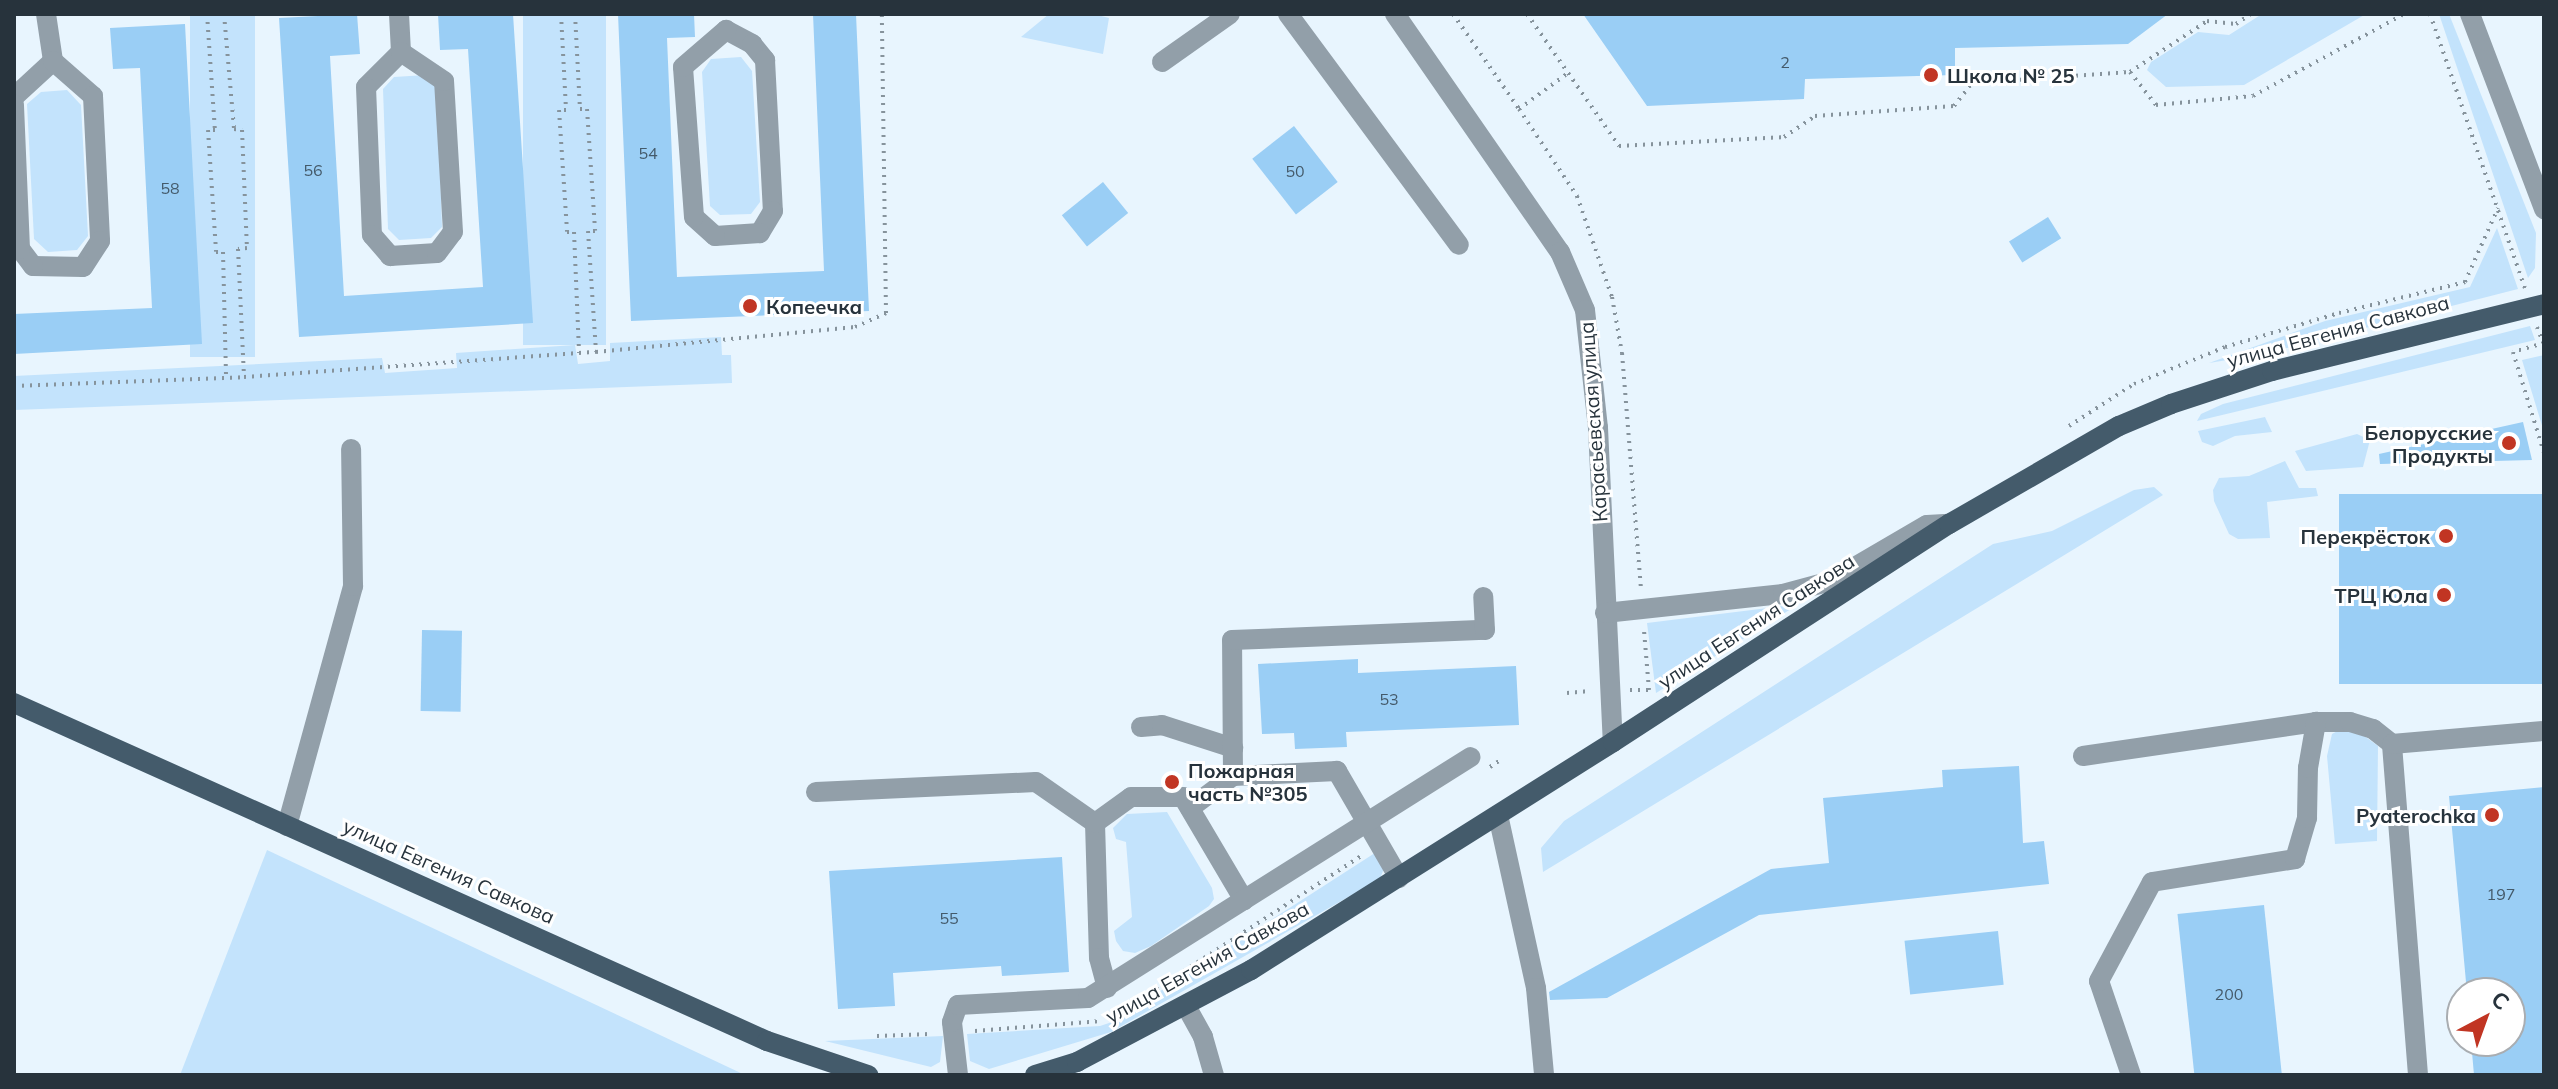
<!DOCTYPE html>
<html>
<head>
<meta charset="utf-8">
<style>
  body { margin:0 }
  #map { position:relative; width:2558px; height:1089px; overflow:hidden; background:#e8f5fe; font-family:Mulish,sans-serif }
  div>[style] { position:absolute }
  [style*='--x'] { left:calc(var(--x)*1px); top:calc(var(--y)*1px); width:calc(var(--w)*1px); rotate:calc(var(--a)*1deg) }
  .green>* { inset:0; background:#c3e3fc; transform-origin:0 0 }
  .building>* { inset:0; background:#9acef5; transform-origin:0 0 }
  .path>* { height:4px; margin-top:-2px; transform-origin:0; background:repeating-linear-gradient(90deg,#86939c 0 2px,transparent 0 8px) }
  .minor>* { height:20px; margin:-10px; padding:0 10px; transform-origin:10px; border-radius:10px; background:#929fa9 }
  .major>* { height:20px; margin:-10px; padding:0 10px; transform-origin:10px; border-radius:10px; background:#445b6b }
  .dots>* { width:22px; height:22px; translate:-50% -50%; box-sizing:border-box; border:4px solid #fff; border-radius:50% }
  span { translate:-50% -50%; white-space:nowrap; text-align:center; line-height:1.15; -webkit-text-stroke:6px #fff; paint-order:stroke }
  .number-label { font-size:16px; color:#445a6a }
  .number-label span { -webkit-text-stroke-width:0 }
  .poi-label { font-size:20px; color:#27333c; font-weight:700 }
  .left { translate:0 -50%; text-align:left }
  .right { translate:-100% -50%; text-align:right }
  .street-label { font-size:20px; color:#27333c }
  .frame { position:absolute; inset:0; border:16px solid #27333c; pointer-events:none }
  .north { position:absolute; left:2446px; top:977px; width:80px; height:80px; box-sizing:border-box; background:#fff; border:2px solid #a9adb1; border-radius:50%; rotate:41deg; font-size:22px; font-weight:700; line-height:32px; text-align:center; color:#27333c }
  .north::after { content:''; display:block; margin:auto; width:28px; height:36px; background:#c13523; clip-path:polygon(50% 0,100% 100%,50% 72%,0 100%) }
</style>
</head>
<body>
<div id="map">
  <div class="green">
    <i style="left:190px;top:14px;width:65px;height:343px"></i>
    <i style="left:523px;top:14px;width:83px;height:331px"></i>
    <i style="clip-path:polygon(1049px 14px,1094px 14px,1109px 18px,1103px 54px,1021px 37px)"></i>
    <i style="clip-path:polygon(2262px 14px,2366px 14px,2244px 85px,2166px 87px,2147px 70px,2151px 62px,2198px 32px,2229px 35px)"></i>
    <i style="clip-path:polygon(2439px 14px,2449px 14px,2536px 233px,2535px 268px,2528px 278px)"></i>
    <i style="clip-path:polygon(741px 57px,752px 71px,760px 202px,751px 214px,720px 215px,710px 206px,702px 72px,711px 59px)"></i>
    <i style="clip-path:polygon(426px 75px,437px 86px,442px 227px,431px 238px,399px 240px,388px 229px,383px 89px,394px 77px)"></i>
    <i style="clip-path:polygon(67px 90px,81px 105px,88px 236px,77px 250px,48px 252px,34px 239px,27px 104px,41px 92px)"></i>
    <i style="clip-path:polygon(2497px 228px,2518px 289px,2263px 354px,2209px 363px,2325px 321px,2470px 287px)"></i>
    <i style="clip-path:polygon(2530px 326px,2535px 340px,2197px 421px,2201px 414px,2223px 404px)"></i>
    <i style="clip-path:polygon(721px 337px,722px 355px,731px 355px,732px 383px,14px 410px,14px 376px,382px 358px,385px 373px,457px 368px,456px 353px,575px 345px,578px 364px,610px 361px,610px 343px)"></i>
    <i style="clip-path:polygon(2544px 355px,2544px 432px,2522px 360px)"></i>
    <i style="clip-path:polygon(2265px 417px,2272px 432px,2235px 436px,2213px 446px,2202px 442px,2198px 431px)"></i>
    <i style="clip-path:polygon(2357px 434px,2370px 440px,2363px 467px,2306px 471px,2295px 451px)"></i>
    <i style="clip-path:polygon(2285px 461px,2299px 488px,2316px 488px,2318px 496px,2267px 502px,2270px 538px,2238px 539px,2229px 534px,2214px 501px,2213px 490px,2219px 478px,2249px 476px)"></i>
    <i style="clip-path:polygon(2154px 487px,2163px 495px,1543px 872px,1541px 848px,1564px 821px,1993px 544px,2052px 531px,2134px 490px)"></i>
    <i style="clip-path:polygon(1799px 604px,1656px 693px,1647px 623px)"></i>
    <i style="clip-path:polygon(2343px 728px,2359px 732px,2378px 746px,2377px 841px,2335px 844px,2327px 756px,2332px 734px)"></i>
    <i style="clip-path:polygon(1167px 812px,1212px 888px,1214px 899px,1209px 906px,1151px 946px,1135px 953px,1123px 951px,1116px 941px,1114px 931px,1132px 917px,1126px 842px,1116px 839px,1113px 828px,1127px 814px)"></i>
    <i style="clip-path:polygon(267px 850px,745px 1075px,180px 1075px)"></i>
    <i style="clip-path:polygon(1378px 851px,1384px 868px,1380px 879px,1111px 1032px,989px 1069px,970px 1061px,967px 1034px,1100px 1026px,1112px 1022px)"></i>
    <i style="clip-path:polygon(943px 1036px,940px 1062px,931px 1067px,825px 1041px)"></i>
  </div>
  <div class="building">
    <i style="clip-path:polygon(357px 14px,360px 54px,330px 56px,344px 296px,483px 287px,468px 49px,440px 50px,438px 14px,513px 14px,533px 323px,299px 337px,279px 18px)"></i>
    <i style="clip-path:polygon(618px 14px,694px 14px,695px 37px,667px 38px,677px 277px,824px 271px,813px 14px,856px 14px,869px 311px,631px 321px)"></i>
    <i style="clip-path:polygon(1583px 14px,2168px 14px,2128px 44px,1955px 48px,1955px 75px,1805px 79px,1804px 99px,1647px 106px)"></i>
    <i style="clip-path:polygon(185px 24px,202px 344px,14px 354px,14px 314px,152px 308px,140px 68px,113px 69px,110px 28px)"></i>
    <i style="left:1294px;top:126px;width:71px;height:53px;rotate:52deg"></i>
    <i style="left:1103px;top:182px;width:40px;height:53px;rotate:51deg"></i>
    <i style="left:2048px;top:217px;width:25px;height:46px;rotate:58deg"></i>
    <i style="clip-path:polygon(2523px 422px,2532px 460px,2380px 464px,2379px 454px)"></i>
    <i style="left:2544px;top:494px;width:190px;height:205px;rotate:90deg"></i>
    <i style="left:422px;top:630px;width:40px;height:81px;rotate:1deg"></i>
    <i style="clip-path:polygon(1358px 659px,1358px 673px,1516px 666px,1519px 725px,1346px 732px,1347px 747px,1295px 749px,1294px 733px,1262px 734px,1258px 664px)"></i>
    <i style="clip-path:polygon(2019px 766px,2023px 843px,2044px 841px,2049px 884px,1759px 915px,1607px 998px,1550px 1000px,1549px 992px,1771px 869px,1829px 863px,1823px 798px,1943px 787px,1942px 770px)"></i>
    <i style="clip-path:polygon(2544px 787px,2544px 1075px,2474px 1075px,2471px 1041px,2510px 1041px,2510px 993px,2467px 993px,2449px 796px)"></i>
    <i style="clip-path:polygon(1062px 857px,1069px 972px,1002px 976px,1001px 966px,893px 973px,895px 1006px,838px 1009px,829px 871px)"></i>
    <i style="left:2264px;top:905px;width:171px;height:87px;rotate:84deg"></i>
    <i style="left:1998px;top:931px;width:54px;height:94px;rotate:84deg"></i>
  </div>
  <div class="path">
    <i style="--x:207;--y:14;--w:116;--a:86.1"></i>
    <i style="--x:215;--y:130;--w:7;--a:180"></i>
    <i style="--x:208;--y:130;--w:122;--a:86.2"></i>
    <i style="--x:216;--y:252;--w:7;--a:0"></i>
    <i style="--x:223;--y:252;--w:127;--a:88.6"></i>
    <i style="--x:224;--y:14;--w:115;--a:85"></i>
    <i style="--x:234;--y:129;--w:8;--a:7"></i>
    <i style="--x:242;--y:130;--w:118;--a:87.6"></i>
    <i style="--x:247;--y:248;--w:9;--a:174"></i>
    <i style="--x:238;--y:249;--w:128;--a:87.3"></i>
    <i style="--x:561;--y:14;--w:96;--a:87"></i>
    <i style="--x:566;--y:110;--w:7;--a:180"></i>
    <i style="--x:559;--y:110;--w:122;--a:86.2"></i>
    <i style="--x:567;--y:232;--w:7;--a:0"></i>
    <i style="--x:574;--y:232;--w:121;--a:87.6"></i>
    <i style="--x:575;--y:14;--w:95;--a:87"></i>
    <i style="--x:580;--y:109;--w:7;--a:0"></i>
    <i style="--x:587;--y:109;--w:122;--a:86.2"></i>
    <i style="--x:595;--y:231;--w:7;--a:180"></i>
    <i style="--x:588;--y:231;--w:121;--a:86.2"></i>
    <i style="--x:1453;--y:14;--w:116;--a:55.2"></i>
    <i style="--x:1519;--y:109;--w:61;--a:-36.3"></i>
    <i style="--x:1527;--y:14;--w:161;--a:55.1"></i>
    <i style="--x:1619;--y:146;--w:165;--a:-3.1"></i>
    <i style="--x:1784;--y:137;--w:37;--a:-34"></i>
    <i style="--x:1815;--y:116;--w:139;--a:-4.1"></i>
    <i style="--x:1954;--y:106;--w:29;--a:-52"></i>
    <i style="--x:1972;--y:83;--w:158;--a:-4"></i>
    <i style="--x:2130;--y:72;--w:92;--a:-33.5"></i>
    <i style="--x:2207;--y:21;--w:29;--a:6"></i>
    <i style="--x:2236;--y:24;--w:18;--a:-34"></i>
    <i style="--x:2430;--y:14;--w:290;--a:70.9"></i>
    <i style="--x:2130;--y:72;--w:42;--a:51.8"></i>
    <i style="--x:2156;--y:105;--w:97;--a:-5.3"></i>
    <i style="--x:2253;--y:96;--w:172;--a:-28.5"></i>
    <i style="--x:1519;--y:109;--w:105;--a:56.3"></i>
    <i style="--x:1577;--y:196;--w:107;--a:70.9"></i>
    <i style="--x:1612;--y:297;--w:57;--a:79.9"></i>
    <i style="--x:1622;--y:353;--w:238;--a:85.4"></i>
    <i style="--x:2537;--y:327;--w:17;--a:69"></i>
    <i style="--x:2544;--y:343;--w:32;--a:164"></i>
    <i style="--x:2513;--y:352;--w:106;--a:72.9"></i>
    <i style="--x:14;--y:386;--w:230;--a:-2.2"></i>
    <i style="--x:244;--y:377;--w:353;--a:-4.1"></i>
    <i style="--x:596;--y:352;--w:260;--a:-5.5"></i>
    <i style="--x:855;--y:327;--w:34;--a:-24"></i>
    <i style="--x:886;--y:313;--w:299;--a:-90.8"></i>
    <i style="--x:2069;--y:426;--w:77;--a:-32.9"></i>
    <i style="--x:2134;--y:384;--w:98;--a:-22.1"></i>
    <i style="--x:2225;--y:347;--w:119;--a:-16.6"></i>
    <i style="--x:2339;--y:313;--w:130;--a:-13.8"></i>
    <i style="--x:2465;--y:282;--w:81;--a:-66"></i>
    <i style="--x:1630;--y:690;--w:19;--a:0"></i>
    <i style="--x:1649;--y:690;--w:60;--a:-94.8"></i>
    <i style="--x:1567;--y:693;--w:23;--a:-5"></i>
    <i style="--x:1490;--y:767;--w:11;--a:-34"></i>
    <i style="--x:1130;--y:1006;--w:275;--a:-33"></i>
    <i style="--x:975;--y:1031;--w:127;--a:-4.5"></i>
    <i style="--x:877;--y:1036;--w:53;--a:-2.2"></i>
  </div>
  <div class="minor">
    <i style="--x:46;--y:14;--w:48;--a:81.5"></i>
    <i style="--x:399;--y:14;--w:38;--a:87"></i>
    <i style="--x:401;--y:52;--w:49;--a:135"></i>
    <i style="--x:366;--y:87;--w:148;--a:87.7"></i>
    <i style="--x:372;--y:235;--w:28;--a:49"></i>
    <i style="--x:390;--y:256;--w:47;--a:-3.7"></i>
    <i style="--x:437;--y:253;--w:26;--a:-53"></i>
    <i style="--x:453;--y:232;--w:151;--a:-93.4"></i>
    <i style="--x:444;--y:81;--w:52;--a:-146"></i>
    <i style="--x:1288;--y:14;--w:287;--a:53.5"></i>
    <i style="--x:1395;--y:14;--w:290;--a:55.3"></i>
    <i style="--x:1560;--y:252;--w:63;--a:66.7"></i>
    <i style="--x:1585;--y:310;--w:119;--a:83.7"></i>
    <i style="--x:1598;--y:428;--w:314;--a:87.3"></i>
    <i style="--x:2470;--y:14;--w:209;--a:69.2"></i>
    <i style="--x:726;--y:30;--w:30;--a:28"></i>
    <i style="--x:752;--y:44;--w:21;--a:51"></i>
    <i style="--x:765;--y:60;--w:151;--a:87"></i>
    <i style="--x:773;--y:211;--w:26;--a:121"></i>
    <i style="--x:760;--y:233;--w:45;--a:176.2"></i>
    <i style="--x:715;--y:236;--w:28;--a:-138"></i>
    <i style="--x:694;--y:217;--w:150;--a:-94.2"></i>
    <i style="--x:683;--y:67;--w:57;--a:-40.7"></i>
    <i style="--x:1162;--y:62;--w:83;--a:-35.2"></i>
    <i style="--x:14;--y:97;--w:53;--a:-42.7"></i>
    <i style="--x:53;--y:61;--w:53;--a:41.2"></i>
    <i style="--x:93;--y:96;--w:145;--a:87.2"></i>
    <i style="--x:100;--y:241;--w:31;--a:123"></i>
    <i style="--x:83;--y:267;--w:50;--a:-178.9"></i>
    <i style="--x:33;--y:266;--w:21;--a:-127"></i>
    <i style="--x:20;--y:249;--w:145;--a:-92.4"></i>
    <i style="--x:1605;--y:613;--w:179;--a:-6.1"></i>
    <i style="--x:1783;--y:594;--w:50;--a:-15.2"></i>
    <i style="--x:1831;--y:581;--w:111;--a:-30.3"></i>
    <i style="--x:1927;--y:525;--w:22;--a:-3"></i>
    <i style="--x:1141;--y:727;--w:21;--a:-5"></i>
    <i style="--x:1162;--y:725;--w:75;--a:17.9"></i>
    <i style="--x:2083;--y:756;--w:235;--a:-8.3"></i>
    <i style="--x:2316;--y:722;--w:34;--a:0"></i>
    <i style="--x:2350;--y:722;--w:24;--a:17"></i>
    <i style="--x:2373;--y:729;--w:24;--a:38"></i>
    <i style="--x:816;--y:792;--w:220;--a:-2.6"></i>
    <i style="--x:1036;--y:782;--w:72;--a:34.8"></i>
    <i style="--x:1095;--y:823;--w:135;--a:88.3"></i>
    <i style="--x:1099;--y:958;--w:31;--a:75"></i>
    <i style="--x:1190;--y:808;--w:54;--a:-36.7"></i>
    <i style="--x:1498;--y:815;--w:177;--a:77.6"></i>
    <i style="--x:1536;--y:988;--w:87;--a:84.7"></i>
    <i style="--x:1095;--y:823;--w:44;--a:-35.8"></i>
    <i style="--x:1131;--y:797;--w:52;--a:0"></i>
    <i style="--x:1183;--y:797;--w:120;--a:59.4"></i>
    <i style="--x:287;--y:826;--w:249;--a:-74.6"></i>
    <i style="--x:353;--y:586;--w:137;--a:-90.8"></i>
    <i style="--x:1399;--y:878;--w:124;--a:-120.1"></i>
    <i style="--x:1337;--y:771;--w:104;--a:177.2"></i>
    <i style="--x:1233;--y:776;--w:136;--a:-90.4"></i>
    <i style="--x:1232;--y:640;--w:253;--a:-2.3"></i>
    <i style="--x:1485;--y:630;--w:33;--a:-93"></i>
    <i style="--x:1186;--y:1006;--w:35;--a:61"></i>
    <i style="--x:1203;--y:1037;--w:40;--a:74"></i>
    <i style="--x:958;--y:1075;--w:53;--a:-96.5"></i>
    <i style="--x:952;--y:1022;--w:18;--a:-71"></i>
    <i style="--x:958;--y:1005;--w:130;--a:-3.1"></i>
    <i style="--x:1088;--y:998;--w:452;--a:-32.2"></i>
    <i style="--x:2131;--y:1075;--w:99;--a:-108.8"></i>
    <i style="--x:2099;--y:981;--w:112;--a:-61.8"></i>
    <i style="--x:2152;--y:882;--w:145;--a:-9.1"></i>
    <i style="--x:2295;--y:859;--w:43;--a:-73.7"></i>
    <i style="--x:2307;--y:818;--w:50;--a:-88.9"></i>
    <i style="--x:2308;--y:768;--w:47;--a:-80.1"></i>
    <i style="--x:2418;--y:1075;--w:332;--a:-94.5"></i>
    <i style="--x:2392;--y:744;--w:153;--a:-4.9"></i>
  </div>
  <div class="major">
    <i style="--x:14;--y:703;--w:825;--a:24.17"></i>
    <i style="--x:767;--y:1041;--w:107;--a:18.6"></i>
    <i style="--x:1035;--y:1075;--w:44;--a:-17.2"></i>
    <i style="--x:1077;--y:1062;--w:197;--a:-27.9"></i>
    <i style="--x:1251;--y:970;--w:428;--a:-32.2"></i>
    <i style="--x:1613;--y:742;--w:401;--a:-33"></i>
    <i style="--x:1949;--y:524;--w:196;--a:-30"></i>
    <i style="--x:2119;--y:426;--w:56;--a:-22.9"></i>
    <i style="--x:2171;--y:404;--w:106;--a:-18.1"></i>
    <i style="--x:2272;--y:371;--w:280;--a:-13.8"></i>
  </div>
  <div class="dots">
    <i style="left:1931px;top:75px;background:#c13523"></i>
    <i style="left:750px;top:306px;background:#c13523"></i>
    <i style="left:2509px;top:443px;background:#c13523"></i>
    <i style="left:2446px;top:536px;background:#c13523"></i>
    <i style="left:2444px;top:595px;background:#c13523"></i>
    <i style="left:1172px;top:782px;background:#c13523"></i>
    <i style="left:2492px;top:815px;background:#c13523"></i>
  </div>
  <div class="number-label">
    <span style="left:1785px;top:62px">2</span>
    <span style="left:648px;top:153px">54</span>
    <span style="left:313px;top:170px">56</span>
    <span style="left:1295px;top:171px">50</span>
    <span style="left:170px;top:188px">58</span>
    <span style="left:1389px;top:699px">53</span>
    <span style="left:2501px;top:894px">197</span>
    <span style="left:949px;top:918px">55</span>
    <span style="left:2229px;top:994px">200</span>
  </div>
  <div class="poi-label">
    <span class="left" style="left:1947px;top:75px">Школа № 25</span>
    <span class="left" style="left:766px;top:306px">Копеечка</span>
    <span class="right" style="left:2493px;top:444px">Белорусские<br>Продукты</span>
    <span class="right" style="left:2430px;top:536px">Перекрёсток</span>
    <span class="right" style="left:2428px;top:595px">ТРЦ Юла</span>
    <span class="left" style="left:1188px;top:782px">Пожарная<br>часть №305</span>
    <span class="right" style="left:2476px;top:815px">Pyaterochka</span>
  </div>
  <div class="street-label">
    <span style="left:2338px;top:331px;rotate:-15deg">улица Евгения Савкова</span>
    <span style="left:1593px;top:422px;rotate:-94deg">Карасьевская улица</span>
    <span style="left:1756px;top:621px;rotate:-33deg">улица Евгения Савкова</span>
    <span style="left:449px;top:871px;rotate:24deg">улица Евгения Савкова</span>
    <span style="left:1207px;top:962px;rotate:-29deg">улица Евгения Савкова</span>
  </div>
  <div class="frame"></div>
  <div class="north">С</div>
</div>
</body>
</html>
